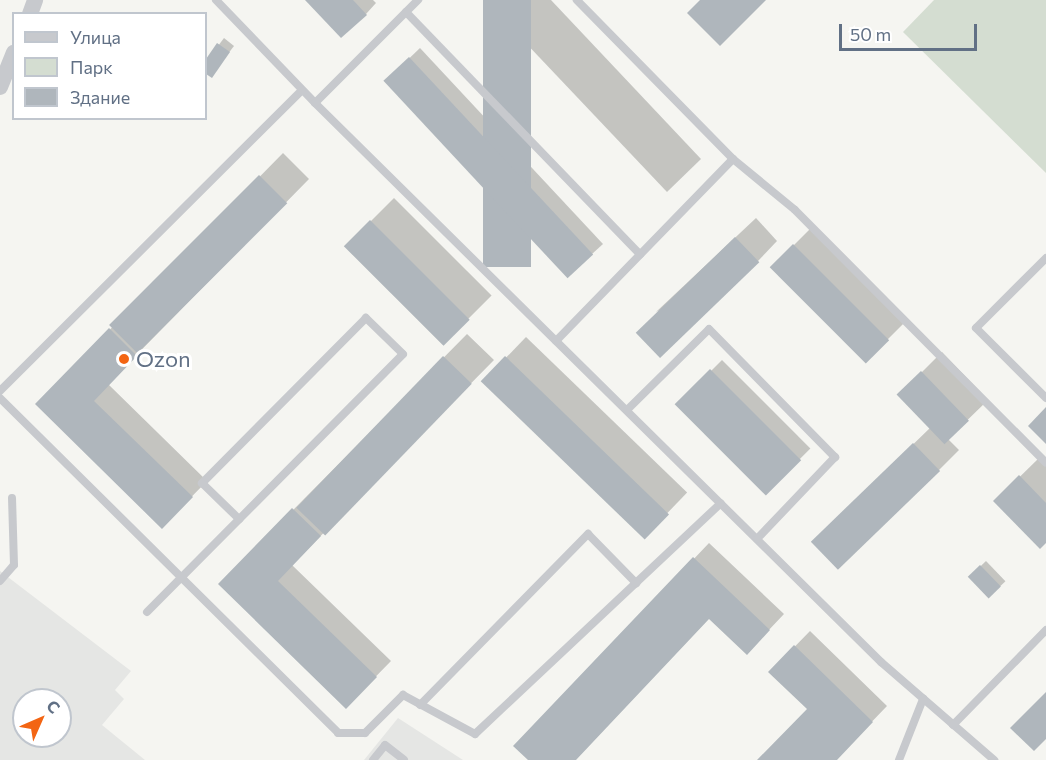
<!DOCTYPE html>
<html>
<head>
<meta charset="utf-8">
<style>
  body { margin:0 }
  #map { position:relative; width:1046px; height:760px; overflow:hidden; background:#f5f5f1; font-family:Commissioner,sans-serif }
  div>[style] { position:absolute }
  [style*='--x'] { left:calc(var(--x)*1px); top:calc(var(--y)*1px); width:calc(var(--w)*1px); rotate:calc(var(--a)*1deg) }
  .built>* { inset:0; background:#e5e6e4 }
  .green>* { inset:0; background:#d4ddd1 }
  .shadow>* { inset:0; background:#0003; transform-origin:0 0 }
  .building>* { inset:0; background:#afb6bc; transform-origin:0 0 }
  .service>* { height:8px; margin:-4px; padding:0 4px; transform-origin:4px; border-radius:4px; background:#c7c9cd }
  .minor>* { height:16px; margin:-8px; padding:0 8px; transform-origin:8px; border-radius:8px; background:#c7c9cd }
  .dots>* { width:16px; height:16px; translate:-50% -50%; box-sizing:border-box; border:3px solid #fff; border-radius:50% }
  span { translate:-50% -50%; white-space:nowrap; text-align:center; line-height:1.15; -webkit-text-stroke:6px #fff; paint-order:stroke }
  .poi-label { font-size:22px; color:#617085 }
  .left { translate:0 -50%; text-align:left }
  .legend { position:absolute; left:12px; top:12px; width:195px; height:108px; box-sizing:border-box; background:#fff; border:2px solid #c0c6ce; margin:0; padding:8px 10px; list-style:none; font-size:18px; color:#617085 }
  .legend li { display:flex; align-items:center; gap:12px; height:30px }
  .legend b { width:30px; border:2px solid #c0c6ce }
  .north { position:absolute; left:12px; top:688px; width:60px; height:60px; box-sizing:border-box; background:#fff; border:2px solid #c0c6ce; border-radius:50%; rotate:45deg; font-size:16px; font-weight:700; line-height:24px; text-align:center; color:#617085 }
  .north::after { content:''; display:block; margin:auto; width:21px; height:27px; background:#f36513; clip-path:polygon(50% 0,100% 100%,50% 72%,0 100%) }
  .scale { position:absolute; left:839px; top:24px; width:138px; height:27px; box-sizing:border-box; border:3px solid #617085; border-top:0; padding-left:8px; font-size:18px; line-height:21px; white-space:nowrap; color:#617085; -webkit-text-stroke:4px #fff; paint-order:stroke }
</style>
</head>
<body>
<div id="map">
  <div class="built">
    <i style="clip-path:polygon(evenodd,0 571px,131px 671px,115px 690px,124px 699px,102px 725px,145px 760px,0 760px,0 571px,24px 700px,60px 700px,60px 736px,24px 736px,24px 700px)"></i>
    <i style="clip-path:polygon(398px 718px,463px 760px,364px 760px)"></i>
  </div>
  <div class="green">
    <i style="clip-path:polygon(934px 0,1046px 0,1046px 173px,903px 32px)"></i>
  </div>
  <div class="shadow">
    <i style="clip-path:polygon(308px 0,373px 0,376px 3px,366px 14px)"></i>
    <i style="clip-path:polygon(485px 0,551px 0,701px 159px,667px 192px)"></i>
    <i style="clip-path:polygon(224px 38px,234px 46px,211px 76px,206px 72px,206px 62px)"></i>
    <i style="clip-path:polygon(420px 48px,603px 244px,592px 254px,396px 71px)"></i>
    <i style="clip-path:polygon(283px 153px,309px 179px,108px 384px,207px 481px,162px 527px,37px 404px)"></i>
    <i style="left:394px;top:198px;width:138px;height:69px;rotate:45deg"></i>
    <i style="clip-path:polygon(756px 218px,777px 241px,758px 261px,656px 312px)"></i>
    <i style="left:814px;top:225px;width:133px;height:59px;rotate:45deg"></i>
    <i style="clip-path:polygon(467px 334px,494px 360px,292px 565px,391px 661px,346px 707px,220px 584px)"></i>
    <i style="left:526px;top:337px;width:224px;height:62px;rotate:44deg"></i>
    <i style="clip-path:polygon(942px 352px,988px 400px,948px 439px,959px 450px,939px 470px,833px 522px,931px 427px,899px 395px)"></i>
    <i style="left:722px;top:360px;width:125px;height:64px;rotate:45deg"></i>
    <i style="clip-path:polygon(1040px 457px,1046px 463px,1046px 541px,995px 501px)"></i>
    <i style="clip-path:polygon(709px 543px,784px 614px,747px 653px,710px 617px,575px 760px,530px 760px,516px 746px)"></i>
    <i style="left:986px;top:561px;width:28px;height:23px;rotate:46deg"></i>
    <i style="clip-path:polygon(810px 631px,887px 706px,835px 760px,759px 760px,809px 709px,770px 672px)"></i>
  </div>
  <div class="building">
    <i style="clip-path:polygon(305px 0,353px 0,367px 15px,341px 38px)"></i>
    <i style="left:483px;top:0;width:48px;height:267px"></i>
    <i style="clip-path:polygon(700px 0,766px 0,720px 46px,687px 13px)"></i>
    <i style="clip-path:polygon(217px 43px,230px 52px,212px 78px,206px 74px,206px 59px)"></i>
    <i style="left:409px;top:57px;width:270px;height:35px;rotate:47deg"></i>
    <i style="left:259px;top:175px;width:40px;height:212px;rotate:45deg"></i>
    <i style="left:370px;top:220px;width:141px;height:37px;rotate:45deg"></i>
    <i style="left:735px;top:237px;width:35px;height:138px;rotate:46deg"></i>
    <i style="left:793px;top:244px;width:136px;height:33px;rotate:45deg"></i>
    <i style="clip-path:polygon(109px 328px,137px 356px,94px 401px,193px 497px,162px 529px,35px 404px)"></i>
    <i style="left:443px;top:356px;width:40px;height:211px;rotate:44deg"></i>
    <i style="left:505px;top:356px;width:228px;height:35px;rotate:44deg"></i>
    <i style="left:710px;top:369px;width:129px;height:50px;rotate:45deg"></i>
    <i style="left:921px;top:371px;width:69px;height:34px;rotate:46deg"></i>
    <i style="clip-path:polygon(1046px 407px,1046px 444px,1028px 426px)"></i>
    <i style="left:913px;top:443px;width:39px;height:142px;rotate:46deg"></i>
    <i style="clip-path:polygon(1019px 475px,1046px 503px,1046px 543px,1040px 549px,993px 501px)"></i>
    <i style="clip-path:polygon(292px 508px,321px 536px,278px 581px,377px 677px,346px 709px,218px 584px)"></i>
    <i style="clip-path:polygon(693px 557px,770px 630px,747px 655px,709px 619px,576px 760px,528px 760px,513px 746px)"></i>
    <i style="left:980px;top:565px;width:30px;height:17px;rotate:46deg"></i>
    <i style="clip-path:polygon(794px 645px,873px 722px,837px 760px,757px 760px,807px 709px,768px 672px)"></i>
    <i style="clip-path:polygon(1046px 692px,1046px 739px,1034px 751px,1010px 728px)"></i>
  </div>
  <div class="service">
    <i style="--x:216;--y:0;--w:143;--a:46.1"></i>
    <i style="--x:315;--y:103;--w:796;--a:44.64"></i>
    <i style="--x:881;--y:662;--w:150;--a:40.9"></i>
    <i style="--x:406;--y:12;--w:337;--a:46"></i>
    <i style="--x:315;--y:103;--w:146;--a:-45"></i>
    <i style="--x:733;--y:159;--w:80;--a:39.4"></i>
    <i style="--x:795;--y:210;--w:356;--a:45.2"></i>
    <i style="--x:1046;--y:258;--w:99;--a:135"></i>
    <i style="--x:976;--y:328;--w:99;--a:45"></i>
    <i style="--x:556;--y:341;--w:254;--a:-45.8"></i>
    <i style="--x:733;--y:159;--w:223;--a:-134.5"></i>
    <i style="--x:0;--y:391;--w:426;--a:-44.9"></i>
    <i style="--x:0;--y:398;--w:476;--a:44.7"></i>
    <i style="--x:338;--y:733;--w:27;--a:0"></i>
    <i style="--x:365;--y:733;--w:54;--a:-45"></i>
    <i style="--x:403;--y:695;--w:82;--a:28.4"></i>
    <i style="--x:475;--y:734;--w:337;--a:-43.2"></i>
    <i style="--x:627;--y:410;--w:115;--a:-44.6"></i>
    <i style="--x:709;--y:329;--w:180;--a:45.5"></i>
    <i style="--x:835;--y:457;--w:113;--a:133.6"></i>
    <i style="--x:0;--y:581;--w:21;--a:-49"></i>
    <i style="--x:14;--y:565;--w:67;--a:-91.7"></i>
    <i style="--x:147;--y:612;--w:363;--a:-45.2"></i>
    <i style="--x:403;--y:354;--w:52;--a:-135.8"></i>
    <i style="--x:366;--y:318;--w:233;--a:134.8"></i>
    <i style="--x:202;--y:483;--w:52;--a:44.2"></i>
    <i style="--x:420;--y:705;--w:240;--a:-45.5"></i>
    <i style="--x:588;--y:534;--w:69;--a:45.6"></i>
    <i style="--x:953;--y:725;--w:133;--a:-45.6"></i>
    <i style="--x:373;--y:760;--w:19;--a:-51"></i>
    <i style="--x:385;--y:745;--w:24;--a:38"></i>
    <i style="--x:899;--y:760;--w:66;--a:-68.5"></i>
  </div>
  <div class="minor">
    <i style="--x:30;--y:14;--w:15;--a:-70"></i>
    <i style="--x:0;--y:87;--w:37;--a:-68"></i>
  </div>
  <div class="dots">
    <i style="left:124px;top:359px;background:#f36513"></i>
  </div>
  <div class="poi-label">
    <span class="left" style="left:136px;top:359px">Ozon</span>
  </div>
  <ul class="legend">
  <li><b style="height:8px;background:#c7c9cd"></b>Улица</li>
  <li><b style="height:16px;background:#d4ddd1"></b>Парк</li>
  <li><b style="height:16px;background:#afb6bc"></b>Здание</li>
  </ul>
  <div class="north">С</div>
  <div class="scale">50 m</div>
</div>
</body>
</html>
